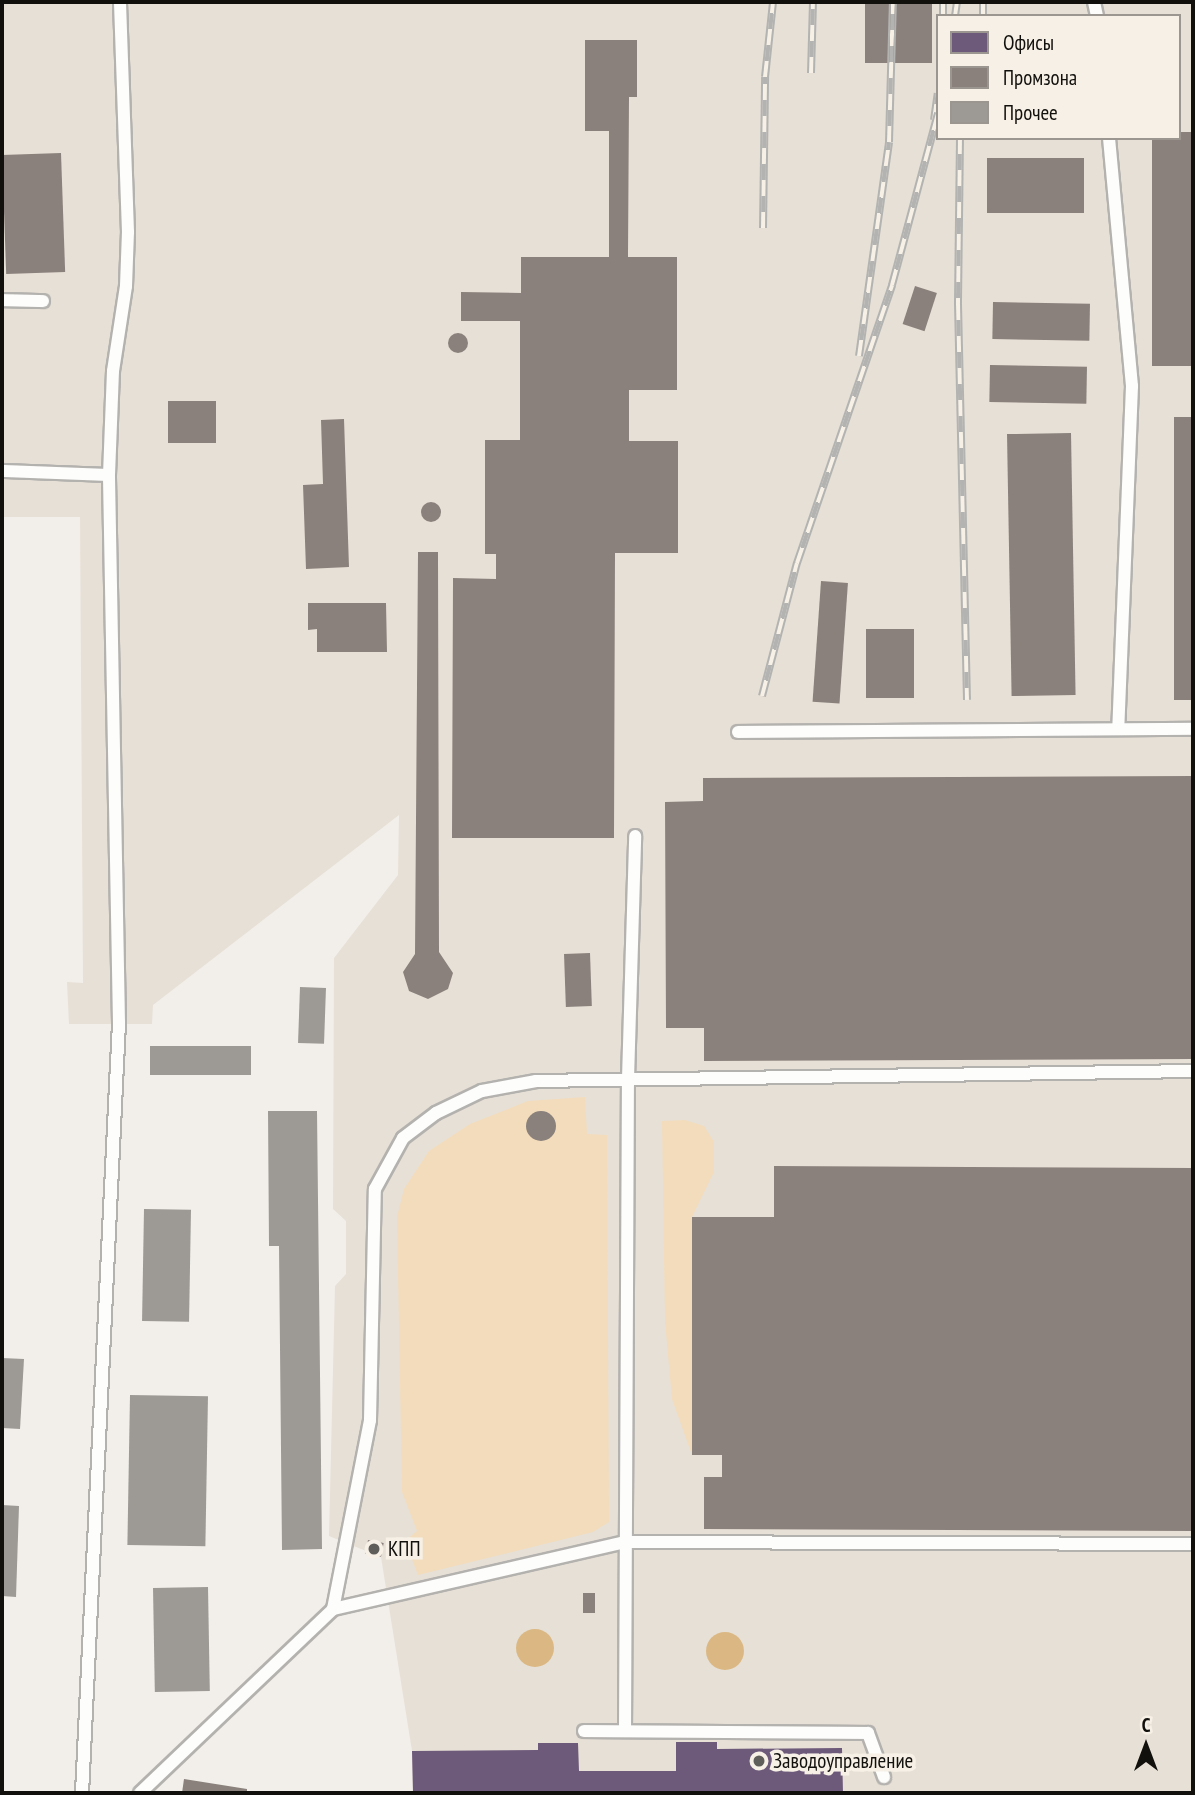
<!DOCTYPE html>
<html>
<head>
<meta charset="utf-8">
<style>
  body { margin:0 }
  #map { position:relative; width:1195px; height:1795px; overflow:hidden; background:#f2efea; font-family:"PT Sans Narrow",sans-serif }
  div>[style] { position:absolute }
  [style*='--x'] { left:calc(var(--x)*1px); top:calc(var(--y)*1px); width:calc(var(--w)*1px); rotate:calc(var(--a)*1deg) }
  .built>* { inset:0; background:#e7e0d6 }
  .green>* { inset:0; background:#f3dcbb }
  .water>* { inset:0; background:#dbb883 }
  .round { border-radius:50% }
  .offices>* { inset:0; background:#6d597a }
  .industry>* { inset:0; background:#8a817c; transform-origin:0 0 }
  .building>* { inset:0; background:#9d9a96; transform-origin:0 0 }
  .roads { filter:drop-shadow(2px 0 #b4b2af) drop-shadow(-2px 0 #b4b2af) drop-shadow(0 2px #b4b2af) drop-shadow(0 -2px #b4b2af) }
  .service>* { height:12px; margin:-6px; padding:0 6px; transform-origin:6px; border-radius:6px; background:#fdfdfc }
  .rail>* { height:8px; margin-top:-4px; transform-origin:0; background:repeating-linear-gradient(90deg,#f6f0e6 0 16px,#b3b3b2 0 32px); box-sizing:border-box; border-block:2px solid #b3b3b2 }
  .dots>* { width:19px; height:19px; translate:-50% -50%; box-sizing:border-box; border:4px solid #f6f0e6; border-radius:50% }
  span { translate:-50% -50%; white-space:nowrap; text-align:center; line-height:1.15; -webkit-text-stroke:7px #f6f0e6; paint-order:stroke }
  .poi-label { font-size:21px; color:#12100d }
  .left { translate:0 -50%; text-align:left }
  .frame { position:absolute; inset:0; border:4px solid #12100d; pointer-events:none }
  .legend { position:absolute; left:936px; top:14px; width:245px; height:126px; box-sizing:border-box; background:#f6f0e6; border:2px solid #9b968f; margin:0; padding:9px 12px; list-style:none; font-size:21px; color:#12100d }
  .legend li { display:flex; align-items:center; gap:14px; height:35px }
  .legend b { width:35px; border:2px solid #9b968f }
  .north { position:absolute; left:1111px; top:1711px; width:70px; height:70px; -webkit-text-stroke:5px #f6f0e6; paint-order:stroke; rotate:0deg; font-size:19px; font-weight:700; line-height:28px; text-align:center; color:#12100d }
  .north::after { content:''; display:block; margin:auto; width:24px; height:32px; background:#12100d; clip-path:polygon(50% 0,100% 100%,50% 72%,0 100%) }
</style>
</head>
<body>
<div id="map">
  <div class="built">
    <i style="clip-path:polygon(evenodd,2px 2px,1193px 2px,1193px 1793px,413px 1793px,412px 1751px,381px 1557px,329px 1536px,335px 1286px,346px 1274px,346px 1221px,333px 1209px,334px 958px,398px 875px,399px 815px,153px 1005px,152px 1024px,69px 1024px,67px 982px,83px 983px,80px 517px,2px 517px,2px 2px,938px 16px,1179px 16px,1179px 138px,938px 138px,938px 16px)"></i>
  </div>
  <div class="green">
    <i style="clip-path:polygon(585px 1097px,587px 1134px,607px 1135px,609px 1522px,593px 1532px,418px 1575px,405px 1541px,417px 1531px,402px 1492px,397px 1217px,404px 1189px,429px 1151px,470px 1124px,528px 1101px)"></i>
    <i style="clip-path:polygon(685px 1120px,704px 1126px,714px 1142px,714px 1172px,692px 1217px,692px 1455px,672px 1399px,665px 1321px,662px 1121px)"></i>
  </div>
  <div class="water">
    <i class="round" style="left:516px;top:1629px;width:38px;height:38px"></i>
    <i class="round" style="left:706px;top:1632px;width:38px;height:38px"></i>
  </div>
  <div class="offices">
    <i style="clip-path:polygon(676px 1742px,717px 1742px,717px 1749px,842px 1748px,843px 1793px,413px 1793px,412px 1751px,538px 1750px,538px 1743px,578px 1743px,579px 1771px,676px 1771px)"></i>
  </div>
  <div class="industry">
    <i style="left:865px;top:2px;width:67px;height:61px"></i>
    <i style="clip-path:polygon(585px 40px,637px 40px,637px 97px,629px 97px,628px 257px,677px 257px,677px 390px,629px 390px,629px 441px,678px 441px,678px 553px,615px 553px,614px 838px,452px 838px,453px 578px,496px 579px,496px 554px,485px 554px,485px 440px,520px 440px,520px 321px,461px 321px,461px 292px,521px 293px,521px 257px,609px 257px,609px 131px,585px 131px)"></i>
    <i style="clip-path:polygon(1179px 132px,1193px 132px,1193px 366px,1152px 366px,1152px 138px,1179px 138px)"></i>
    <i style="left:61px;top:153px;width:119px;height:59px;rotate:88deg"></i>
    <i style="left:987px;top:158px;width:97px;height:55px"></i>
    <i style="left:915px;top:286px;width:23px;height:40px;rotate:18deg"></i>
    <i style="left:993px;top:302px;width:97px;height:37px;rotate:1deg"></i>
    <i class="round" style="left:448px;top:333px;width:20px;height:20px"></i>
    <i style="left:990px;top:365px;width:97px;height:37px;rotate:1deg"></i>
    <i style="left:216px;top:401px;width:42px;height:48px;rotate:90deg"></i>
    <i style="left:1174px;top:417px;width:19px;height:283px"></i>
    <i style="clip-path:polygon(344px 419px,349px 567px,306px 569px,303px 485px,323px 484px,321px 420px)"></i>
    <i style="left:1071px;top:433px;width:262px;height:64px;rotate:89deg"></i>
    <i class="round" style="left:421px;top:502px;width:20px;height:20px"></i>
    <i style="clip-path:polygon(418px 552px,438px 552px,439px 952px,453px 973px,448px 989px,428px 999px,409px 991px,403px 972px,415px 954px)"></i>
    <i style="left:821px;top:581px;width:27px;height:121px;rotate:4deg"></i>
    <i style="clip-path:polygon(308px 603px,386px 603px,387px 652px,317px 652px,317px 629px,308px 630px)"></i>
    <i style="left:914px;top:629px;width:69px;height:48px;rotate:90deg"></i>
    <i style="clip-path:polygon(1193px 776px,1193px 1059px,704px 1061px,704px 1028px,666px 1028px,665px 802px,703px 801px,703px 778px)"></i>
    <i style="left:590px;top:953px;width:53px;height:26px;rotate:88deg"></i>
    <i class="round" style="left:526px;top:1111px;width:30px;height:30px"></i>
    <i style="clip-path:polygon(774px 1166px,1193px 1168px,1193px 1531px,704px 1529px,704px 1477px,722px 1477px,722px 1455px,692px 1455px,692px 1217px,774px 1217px)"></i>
    <i style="left:368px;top:1540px;width:16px;height:14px;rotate:11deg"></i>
    <i style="left:583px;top:1593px;width:12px;height:20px"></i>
    <i style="clip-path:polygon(184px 1779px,247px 1789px,247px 1793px,182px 1793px)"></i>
  </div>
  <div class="building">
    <i style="left:300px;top:987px;width:26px;height:56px;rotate:2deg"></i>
    <i style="left:251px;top:1046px;width:29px;height:101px;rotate:90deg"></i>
    <i style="clip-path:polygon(268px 1111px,317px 1111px,322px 1549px,282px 1550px,279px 1246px,269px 1246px)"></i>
    <i style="left:144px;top:1209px;width:47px;height:112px;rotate:1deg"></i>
    <i style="clip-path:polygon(2px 1358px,24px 1359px,20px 1429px,2px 1428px)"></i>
    <i style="left:130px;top:1395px;width:78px;height:150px;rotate:1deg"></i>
    <i style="clip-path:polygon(2px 1505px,19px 1506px,16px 1597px,2px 1596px)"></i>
    <i style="left:208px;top:1587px;width:104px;height:55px;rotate:89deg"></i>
  </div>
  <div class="roads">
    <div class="service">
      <i style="--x:1094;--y:2;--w:14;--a:78"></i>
      <i style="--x:1109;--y:138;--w:249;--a:84.7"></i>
      <i style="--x:1132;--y:386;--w:343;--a:92.3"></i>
      <i style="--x:2;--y:300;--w:41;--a:1.4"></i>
      <i style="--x:2;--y:471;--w:107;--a:2.1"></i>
      <i style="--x:738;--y:732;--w:455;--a:-0.4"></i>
      <i style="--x:333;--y:1609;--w:193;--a:-78.9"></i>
      <i style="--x:370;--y:1420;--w:231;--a:-88.8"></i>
      <i style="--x:375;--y:1189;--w:58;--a:-61.2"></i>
      <i style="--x:403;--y:1138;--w:41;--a:-37.1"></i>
      <i style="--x:436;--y:1113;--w:51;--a:-25.6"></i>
      <i style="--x:482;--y:1091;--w:55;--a:-10.5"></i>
      <i style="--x:536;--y:1081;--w:657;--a:-0.87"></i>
      <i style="--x:584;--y:1731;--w:284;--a:0.4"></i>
      <i style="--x:868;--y:1733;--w:47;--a:70"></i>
      <i style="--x:625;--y:1731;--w:652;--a:-89.74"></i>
      <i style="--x:628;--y:1079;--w:243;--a:-88.3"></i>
      <i style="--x:82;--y:1793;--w:771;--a:-87.25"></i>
      <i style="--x:119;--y:1023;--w:548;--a:-91.05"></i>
      <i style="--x:109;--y:475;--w:104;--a:-87.8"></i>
      <i style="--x:113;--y:371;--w:86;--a:-81.3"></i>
      <i style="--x:126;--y:286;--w:54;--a:-87.9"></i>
      <i style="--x:128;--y:232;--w:230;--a:-92"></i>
      <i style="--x:140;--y:1793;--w:267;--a:-43.6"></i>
      <i style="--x:333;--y:1609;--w:301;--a:-12.9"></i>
      <i style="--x:626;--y:1542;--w:567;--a:0.2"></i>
    </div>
  </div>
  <div class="rail">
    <i style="--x:943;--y:16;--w:14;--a:-90"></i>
    <i style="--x:955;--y:16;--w:14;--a:-82"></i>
    <i style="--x:983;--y:16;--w:14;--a:-90"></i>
    <i style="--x:811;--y:73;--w:71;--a:-88.4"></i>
    <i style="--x:934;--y:120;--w:27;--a:-82"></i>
    <i style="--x:960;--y:138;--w:166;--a:90.7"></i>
    <i style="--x:958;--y:304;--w:396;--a:88.7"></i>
    <i style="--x:763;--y:228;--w:151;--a:-89.2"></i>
    <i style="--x:765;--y:77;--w:75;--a:-83.9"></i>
    <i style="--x:859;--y:356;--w:216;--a:-82"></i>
    <i style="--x:889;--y:142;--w:140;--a:-88.4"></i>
    <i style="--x:762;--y:696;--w:138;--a:-75.3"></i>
    <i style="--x:797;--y:563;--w:294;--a:-71.1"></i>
    <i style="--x:892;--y:285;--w:178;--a:-75"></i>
  </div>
  <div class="dots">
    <i style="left:374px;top:1549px;background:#605e5a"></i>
    <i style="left:759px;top:1761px;background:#605e5a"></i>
  </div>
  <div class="poi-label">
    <span class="left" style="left:388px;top:1549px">КПП</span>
    <span class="left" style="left:773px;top:1761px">Заводоуправление</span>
  </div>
  <div class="frame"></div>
  <ul class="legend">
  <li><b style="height:19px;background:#6d597a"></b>Офисы</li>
  <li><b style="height:19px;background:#8a817c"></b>Промзона</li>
  <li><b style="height:19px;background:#9d9a96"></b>Прочее</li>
  </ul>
  <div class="north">С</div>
</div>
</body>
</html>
